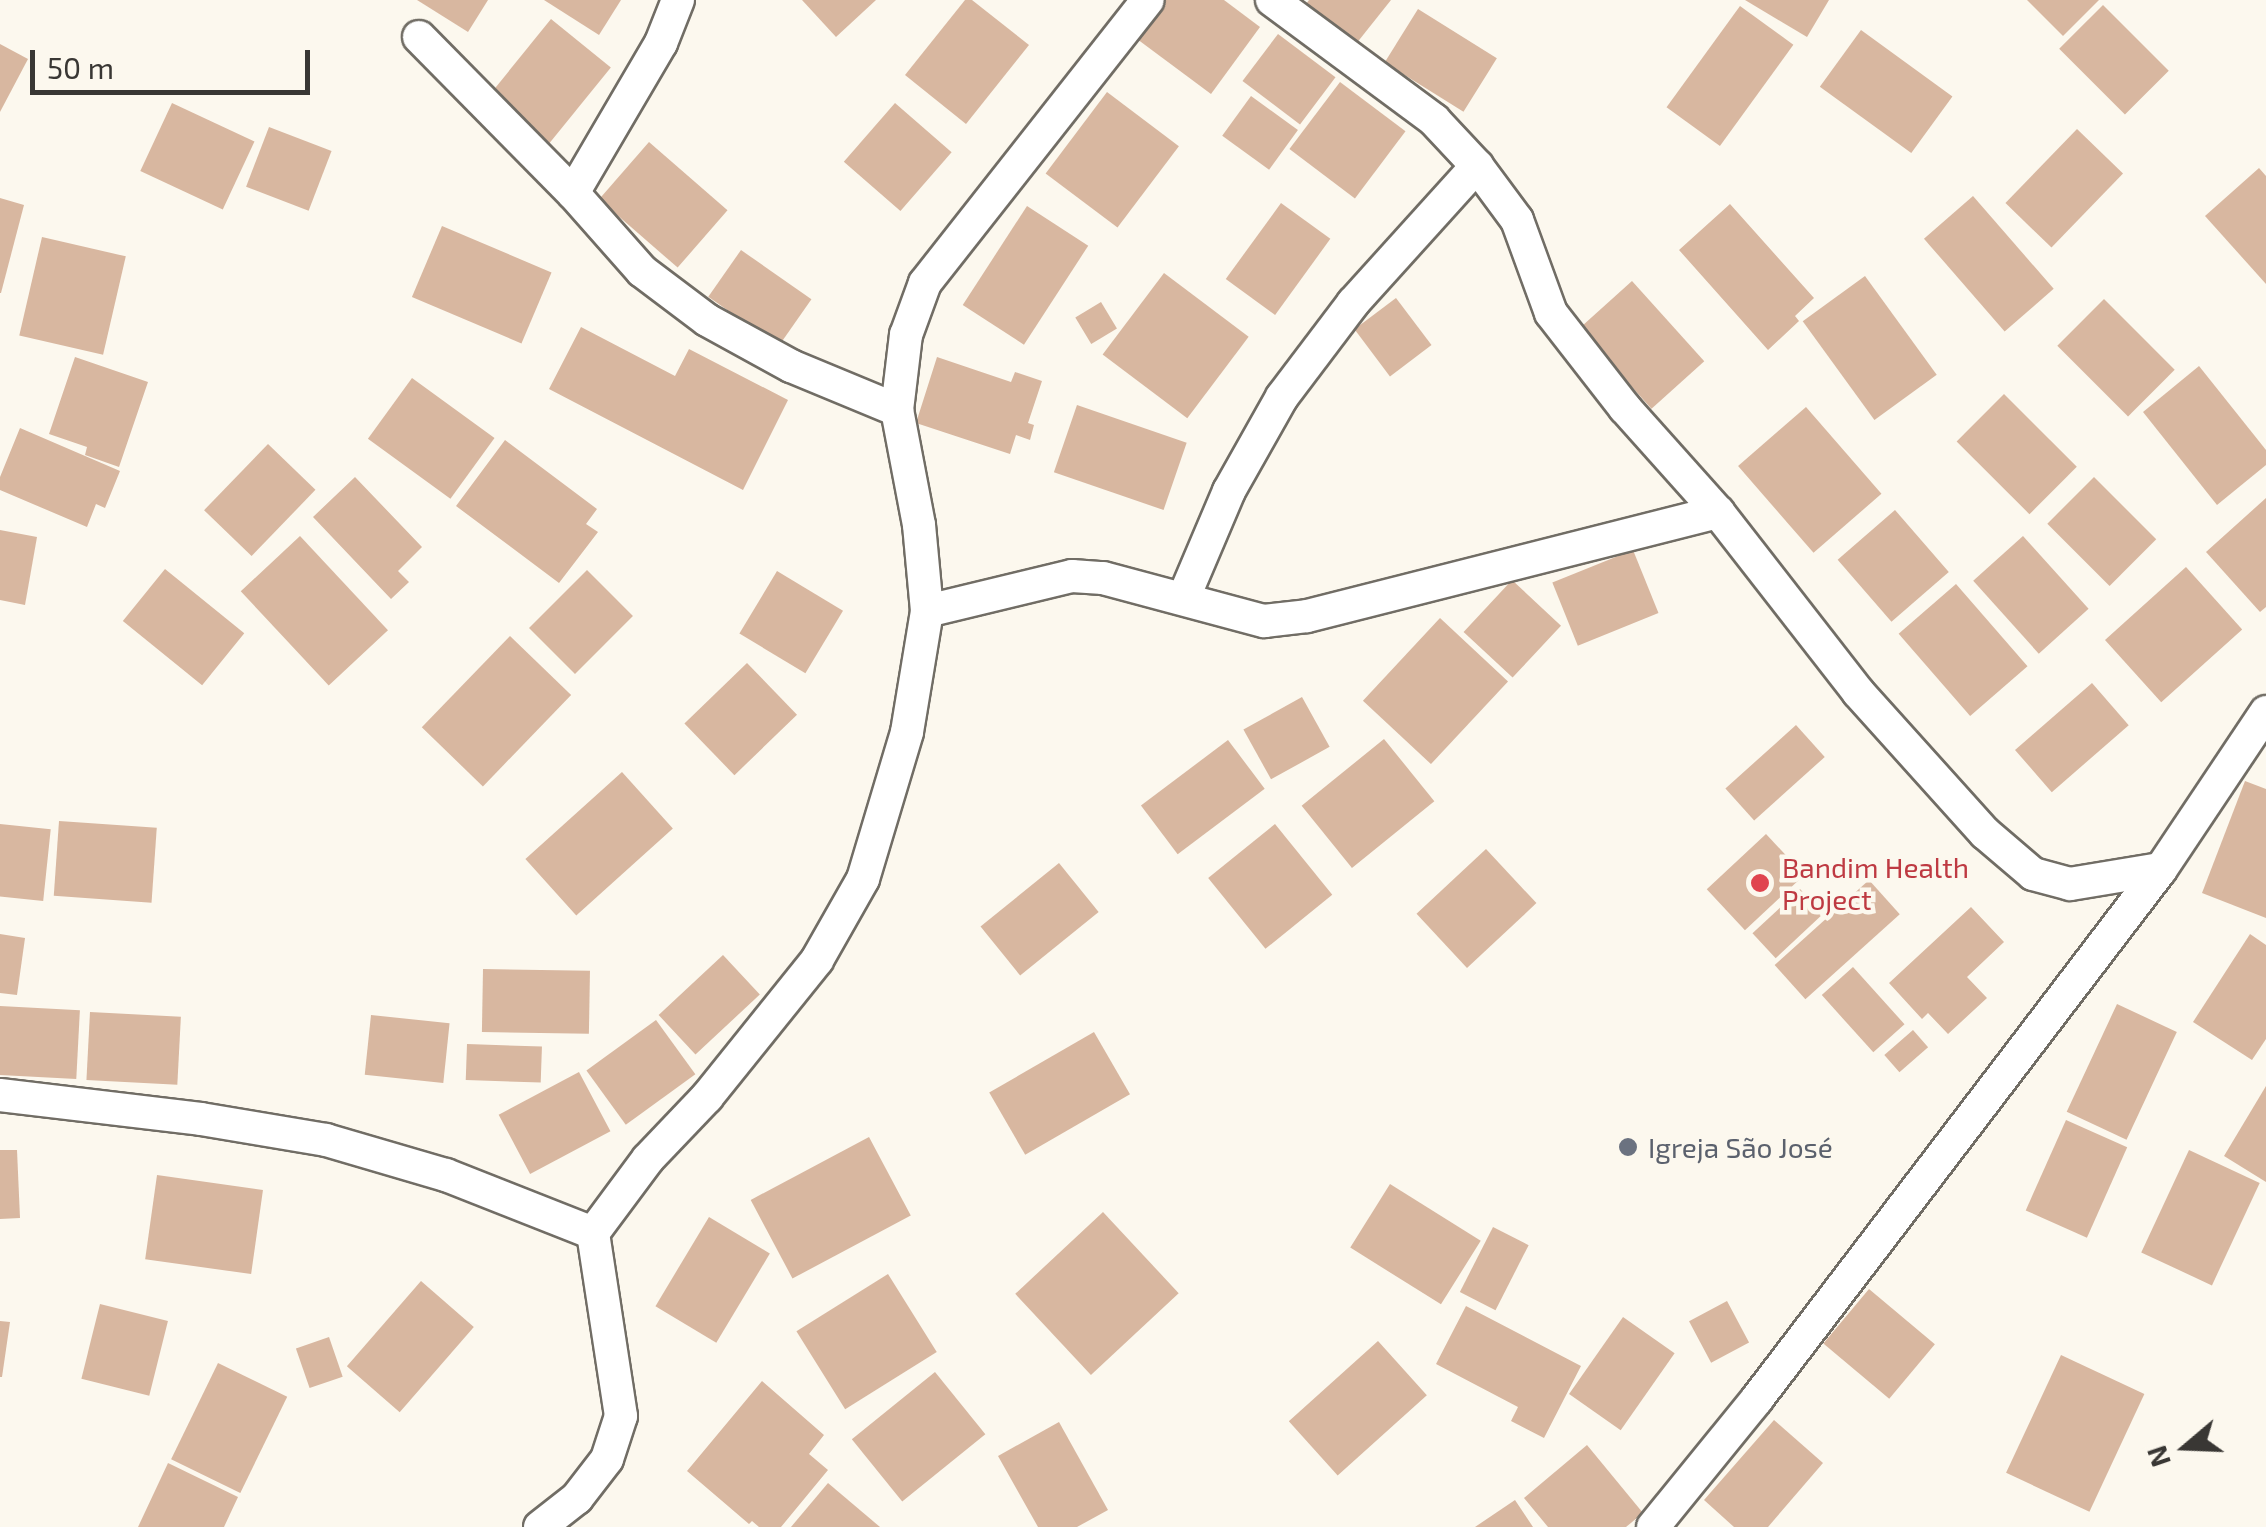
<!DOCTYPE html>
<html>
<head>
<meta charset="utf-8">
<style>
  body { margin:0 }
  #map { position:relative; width:2266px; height:1527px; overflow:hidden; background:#fcf8ee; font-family:"Exo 2",sans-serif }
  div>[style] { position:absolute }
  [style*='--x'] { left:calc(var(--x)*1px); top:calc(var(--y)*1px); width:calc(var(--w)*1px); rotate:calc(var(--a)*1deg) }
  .building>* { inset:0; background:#d8b7a0; transform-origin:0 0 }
  .roads { filter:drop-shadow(2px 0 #716d65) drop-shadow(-2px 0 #716d65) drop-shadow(0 2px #716d65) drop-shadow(0 -2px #716d65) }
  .minor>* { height:32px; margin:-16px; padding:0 16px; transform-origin:16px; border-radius:16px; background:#fff }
  .dots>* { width:28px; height:28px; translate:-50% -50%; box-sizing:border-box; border:5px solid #fcf8ee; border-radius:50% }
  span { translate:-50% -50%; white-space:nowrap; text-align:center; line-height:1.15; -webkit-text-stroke:9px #fcf8ee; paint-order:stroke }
  .health-label { font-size:28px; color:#be3a42 }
  .left { translate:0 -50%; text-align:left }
  .worship-label { font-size:28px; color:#5b616d }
  .north { position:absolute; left:2136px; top:1397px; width:100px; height:100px; -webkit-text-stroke:8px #fcf8ee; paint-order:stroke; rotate:251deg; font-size:28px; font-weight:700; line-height:40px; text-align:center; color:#393734 }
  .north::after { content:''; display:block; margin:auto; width:35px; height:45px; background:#393734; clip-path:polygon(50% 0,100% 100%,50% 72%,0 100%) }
  .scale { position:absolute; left:30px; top:50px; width:280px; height:45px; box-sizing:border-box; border:5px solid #393734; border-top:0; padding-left:12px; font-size:30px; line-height:35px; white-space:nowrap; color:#393734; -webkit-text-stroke:8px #fcf8ee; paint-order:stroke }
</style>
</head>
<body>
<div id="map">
  <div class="building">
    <i style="clip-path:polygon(417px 0,488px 0,468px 32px)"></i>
    <i style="clip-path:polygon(544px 0,621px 0,599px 35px)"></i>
    <i style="clip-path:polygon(802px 0,876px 0,836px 37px)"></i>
    <i style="clip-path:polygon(965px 0,972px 0,1029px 45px,966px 124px,905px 75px)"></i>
    <i style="clip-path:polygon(1166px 0,1224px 0,1260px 27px,1211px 94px,1137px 39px)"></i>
    <i style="clip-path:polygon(1309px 0,1391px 0,1352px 49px,1303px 8px)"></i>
    <i style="clip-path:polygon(1745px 0,1829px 0,1807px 37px)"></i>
    <i style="clip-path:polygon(2027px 0,2099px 0,2063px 36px)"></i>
    <i style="left:2103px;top:5px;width:93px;height:62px;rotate:45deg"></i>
    <i style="left:1740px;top:6px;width:66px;height:125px;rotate:36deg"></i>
    <i style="left:1418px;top:9px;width:93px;height:63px;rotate:32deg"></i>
    <i style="left:551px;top:19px;width:77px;height:98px;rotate:39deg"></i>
    <i style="left:1861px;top:30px;width:113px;height:70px;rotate:36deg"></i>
    <i style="left:1278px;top:34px;width:72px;height:59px;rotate:37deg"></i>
    <i style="clip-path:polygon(0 44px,28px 59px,0 112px)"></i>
    <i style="left:1340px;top:82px;width:82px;height:84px;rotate:37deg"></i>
    <i style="left:1107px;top:92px;width:90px;height:102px;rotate:37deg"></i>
    <i style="left:1251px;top:96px;width:58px;height:49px;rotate:36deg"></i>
    <i style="left:172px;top:103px;width:91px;height:75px;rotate:25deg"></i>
    <i style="left:895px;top:103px;width:75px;height:78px;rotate:41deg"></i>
    <i style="left:269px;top:127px;width:67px;height:64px;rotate:21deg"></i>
    <i style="left:2077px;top:129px;width:64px;height:103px;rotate:44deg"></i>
    <i style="left:649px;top:142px;width:104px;height:76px;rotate:41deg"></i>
    <i style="clip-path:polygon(2259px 168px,2266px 176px,2266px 284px,2205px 216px)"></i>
    <i style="left:1973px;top:196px;width:123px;height:65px;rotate:49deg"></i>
    <i style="clip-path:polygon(0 198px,24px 205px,1px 293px,0 293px)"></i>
    <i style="left:1281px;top:203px;width:61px;height:94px;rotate:36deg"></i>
    <i style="clip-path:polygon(1730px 204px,1814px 298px,1795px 316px,1799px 321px,1768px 350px,1679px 250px)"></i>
    <i style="left:1027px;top:206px;width:73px;height:118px;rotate:33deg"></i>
    <i style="left:442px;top:226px;width:119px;height:77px;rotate:23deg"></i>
    <i style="left:42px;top:237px;width:86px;height:101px;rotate:13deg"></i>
    <i style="left:741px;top:250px;width:86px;height:57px;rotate:35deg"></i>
    <i style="left:1164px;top:273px;width:106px;height:102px;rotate:37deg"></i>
    <i style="left:1865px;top:276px;width:122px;height:77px;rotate:54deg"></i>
    <i style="left:1632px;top:281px;width:108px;height:71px;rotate:48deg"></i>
    <i style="left:1396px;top:298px;width:59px;height:52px;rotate:53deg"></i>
    <i style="left:2104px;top:299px;width:100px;height:66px;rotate:45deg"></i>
    <i style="left:1101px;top:302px;width:31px;height:30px;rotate:59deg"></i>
    <i style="clip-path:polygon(581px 327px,675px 376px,689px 349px,788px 400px,743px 490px,549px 389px)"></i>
    <i style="clip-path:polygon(75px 357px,148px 382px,119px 467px,85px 455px,87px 447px,49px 434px)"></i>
    <i style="clip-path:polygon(937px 357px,1011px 382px,1015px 372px,1042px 381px,1028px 423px,1034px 425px,1030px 440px,1016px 435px,1010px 454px,916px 423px)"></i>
    <i style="clip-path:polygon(2199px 366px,2266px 450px,2266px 465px,2217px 505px,2143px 412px)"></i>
    <i style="left:412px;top:378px;width:102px;height:75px;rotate:36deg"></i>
    <i style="left:2004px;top:394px;width:103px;height:67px;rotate:45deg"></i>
    <i style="left:1077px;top:405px;width:116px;height:71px;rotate:19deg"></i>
    <i style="left:1806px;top:407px;width:115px;height:90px;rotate:49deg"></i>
    <i style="clip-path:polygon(20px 428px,120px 471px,105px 508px,96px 504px,87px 527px,0 490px,0 477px)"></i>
    <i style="clip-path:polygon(505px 440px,597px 509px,586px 524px,598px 532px,559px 583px,456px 506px)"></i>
    <i style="left:268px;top:444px;width:66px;height:92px;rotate:44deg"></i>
    <i style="clip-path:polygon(355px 477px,422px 547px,398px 571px,409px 582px,391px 599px,313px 517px)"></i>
    <i style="left:2094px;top:477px;width:88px;height:66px;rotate:45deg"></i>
    <i style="clip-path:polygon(2266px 498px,2266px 607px,2260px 612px,2206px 552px)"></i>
    <i style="left:1895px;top:510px;width:82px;height:76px;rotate:49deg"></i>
    <i style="clip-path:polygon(0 530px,37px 537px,25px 605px,0 600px)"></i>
    <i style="left:300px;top:536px;width:129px;height:81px;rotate:47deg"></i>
    <i style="left:2023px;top:536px;width:98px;height:67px;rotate:48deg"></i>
    <i style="left:1633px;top:550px;width:68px;height:87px;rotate:68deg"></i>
    <i style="left:2186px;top:567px;width:84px;height:109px;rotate:48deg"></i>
    <i style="left:165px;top:569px;width:102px;height:67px;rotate:39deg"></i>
    <i style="left:587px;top:570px;width:65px;height:82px;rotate:45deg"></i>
    <i style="left:777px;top:571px;width:77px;height:73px;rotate:31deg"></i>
    <i style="left:1512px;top:580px;width:67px;height:71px;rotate:43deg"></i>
    <i style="left:1956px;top:584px;width:109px;height:76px;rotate:49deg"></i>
    <i style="left:1440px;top:618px;width:93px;height:113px;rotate:43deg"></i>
    <i style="left:510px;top:636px;width:85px;height:127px;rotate:44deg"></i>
    <i style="left:747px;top:663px;width:72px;height:87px;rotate:46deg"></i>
    <i style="left:2092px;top:683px;width:56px;height:102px;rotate:49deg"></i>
    <i style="left:1302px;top:697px;width:57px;height:67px;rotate:61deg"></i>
    <i style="left:1796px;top:725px;width:43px;height:95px;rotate:48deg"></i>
    <i style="left:1384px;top:739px;width:80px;height:106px;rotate:51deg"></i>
    <i style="left:1228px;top:740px;width:61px;height:109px;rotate:53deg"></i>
    <i style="left:622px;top:772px;width:76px;height:130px;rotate:48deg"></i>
    <i style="clip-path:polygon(2245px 781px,2266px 789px,2266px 918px,2202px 893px)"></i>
    <i style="left:59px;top:821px;width:98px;height:75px;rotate:4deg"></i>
    <i style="left:0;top:824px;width:51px;height:72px;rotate:6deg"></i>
    <i style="left:1275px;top:824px;width:91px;height:86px;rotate:51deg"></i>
    <i style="left:1766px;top:834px;width:56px;height:81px;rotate:47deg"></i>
    <i style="left:1486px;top:849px;width:74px;height:95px;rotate:47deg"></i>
    <i style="left:1059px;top:863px;width:63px;height:101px;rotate:51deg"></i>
    <i style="left:1869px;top:880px;width:46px;height:127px;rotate:48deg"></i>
    <i style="left:1800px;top:889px;width:34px;height:65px;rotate:47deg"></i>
    <i style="clip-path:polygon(1971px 907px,2004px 942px,1967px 977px,1987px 998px,1948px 1034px,1928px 1013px,1922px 1019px,1889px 983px)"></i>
    <i style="clip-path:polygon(0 934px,25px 938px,17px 995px,0 993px)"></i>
    <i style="clip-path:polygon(2250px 934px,2266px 945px,2266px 1039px,2252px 1060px,2193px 1022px)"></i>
    <i style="left:723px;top:955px;width:54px;height:88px;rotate:47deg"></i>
    <i style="left:1853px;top:967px;width:77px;height:42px;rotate:48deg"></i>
    <i style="left:483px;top:969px;width:107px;height:63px;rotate:1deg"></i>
    <i style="left:2117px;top:1004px;width:66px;height:119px;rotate:25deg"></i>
    <i style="left:0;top:1006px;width:80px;height:69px;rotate:3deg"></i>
    <i style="left:90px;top:1012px;width:91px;height:68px;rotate:3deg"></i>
    <i style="left:371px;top:1015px;width:79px;height:60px;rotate:6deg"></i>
    <i style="left:656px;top:1020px;width:67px;height:86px;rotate:54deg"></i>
    <i style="left:1913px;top:1030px;width:23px;height:38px;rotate:49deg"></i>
    <i style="left:1094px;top:1032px;width:72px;height:121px;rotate:60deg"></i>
    <i style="left:467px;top:1044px;width:75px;height:36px;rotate:2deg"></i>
    <i style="left:579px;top:1072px;width:67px;height:91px;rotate:62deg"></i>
    <i style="clip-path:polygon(2266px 1086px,2266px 1182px,2224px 1156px)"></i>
    <i style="left:2066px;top:1120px;width:67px;height:99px;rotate:24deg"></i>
    <i style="left:869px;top:1137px;width:89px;height:134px;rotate:62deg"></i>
    <i style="clip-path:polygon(0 1150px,17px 1150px,20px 1218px,0 1219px)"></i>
    <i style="left:2189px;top:1150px;width:78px;height:113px;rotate:25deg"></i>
    <i style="left:157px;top:1175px;width:107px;height:85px;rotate:8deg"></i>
    <i style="left:1390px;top:1184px;width:107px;height:75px;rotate:32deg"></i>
    <i style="left:1103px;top:1212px;width:111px;height:120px;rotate:47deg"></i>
    <i style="left:709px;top:1217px;width:71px;height:104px;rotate:31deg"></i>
    <i style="left:1493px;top:1227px;width:40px;height:73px;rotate:27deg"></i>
    <i style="left:888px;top:1274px;width:92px;height:108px;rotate:58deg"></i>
    <i style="left:421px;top:1281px;width:70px;height:113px;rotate:41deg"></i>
    <i style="left:1869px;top:1289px;width:86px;height:71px;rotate:40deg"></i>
    <i style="left:1727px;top:1301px;width:47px;height:43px;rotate:62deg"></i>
    <i style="left:100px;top:1304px;width:70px;height:77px;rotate:14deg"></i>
    <i style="clip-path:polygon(1466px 1306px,1581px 1366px,1544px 1438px,1511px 1421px,1518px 1407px,1436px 1364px)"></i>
    <i style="left:1623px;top:1317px;width:63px;height:94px;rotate:35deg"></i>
    <i style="clip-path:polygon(0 1321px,10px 1322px,2px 1377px,0 1377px)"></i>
    <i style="left:329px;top:1337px;width:42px;height:35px;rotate:71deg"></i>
    <i style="left:1378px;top:1341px;width:73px;height:120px;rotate:48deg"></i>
    <i style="left:2061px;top:1355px;width:92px;height:130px;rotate:25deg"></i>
    <i style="left:218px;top:1363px;width:77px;height:107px;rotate:26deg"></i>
    <i style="left:935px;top:1372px;width:80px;height:107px;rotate:51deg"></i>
    <i style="clip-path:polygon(762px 1381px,824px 1435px,809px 1454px,828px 1470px,781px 1527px,759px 1527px,752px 1521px,749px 1524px,687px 1471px)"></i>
    <i style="clip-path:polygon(1774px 1420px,1823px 1463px,1768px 1527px,1734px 1527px,1704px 1500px)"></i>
    <i style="clip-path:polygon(1059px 1422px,1108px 1510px,1077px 1527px,1038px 1527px,998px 1456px)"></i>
    <i style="clip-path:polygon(1587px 1445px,1643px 1513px,1626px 1527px,1548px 1527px,1524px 1498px)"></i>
    <i style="clip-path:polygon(168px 1463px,238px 1497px,224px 1527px,138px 1527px)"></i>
    <i style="clip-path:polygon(828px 1483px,880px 1527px,791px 1527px)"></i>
    <i style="clip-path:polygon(1515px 1500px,1533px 1527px,1475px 1527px)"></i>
  </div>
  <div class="roads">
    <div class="minor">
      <i style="--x:1272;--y:0;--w:202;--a:36.5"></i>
      <i style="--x:1434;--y:120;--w:63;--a:46.9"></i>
      <i style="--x:1477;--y:166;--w:67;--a:53.5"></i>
      <i style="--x:1517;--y:220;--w:99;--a:69.9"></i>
      <i style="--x:1551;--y:313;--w:120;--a:52.1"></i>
      <i style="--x:1625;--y:408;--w:140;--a:48.2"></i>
      <i style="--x:1718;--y:512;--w:228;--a:52.1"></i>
      <i style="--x:1858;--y:692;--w:190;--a:48"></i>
      <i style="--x:1985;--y:833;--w:63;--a:40.5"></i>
      <i style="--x:2033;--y:874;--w:38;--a:15"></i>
      <i style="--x:2070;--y:884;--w:92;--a:-9.4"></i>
      <i style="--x:419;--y:37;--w:219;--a:45.4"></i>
      <i style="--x:573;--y:193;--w:104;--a:48.5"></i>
      <i style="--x:642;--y:271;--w:81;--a:37"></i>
      <i style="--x:707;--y:320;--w:96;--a:28.7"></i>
      <i style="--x:791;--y:366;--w:115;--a:22.5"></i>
      <i style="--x:573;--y:193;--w:174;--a:-59.6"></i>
      <i style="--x:661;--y:43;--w:46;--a:-68.4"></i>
      <i style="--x:1184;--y:597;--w:115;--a:-67"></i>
      <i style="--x:1229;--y:491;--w:108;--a:-60.6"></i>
      <i style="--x:1282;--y:397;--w:118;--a:-52.9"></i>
      <i style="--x:1353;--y:303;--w:185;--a:-47.9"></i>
      <i style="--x:927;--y:611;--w:149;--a:-13.6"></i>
      <i style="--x:1072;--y:576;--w:31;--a:4"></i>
      <i style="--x:1103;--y:578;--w:167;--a:15"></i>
      <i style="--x:1264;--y:621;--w:43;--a:-6.6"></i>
      <i style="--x:1307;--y:616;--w:424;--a:-14.2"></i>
      <i style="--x:0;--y:1095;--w:202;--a:6.8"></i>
      <i style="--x:201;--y:1119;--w:127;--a:9.5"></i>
      <i style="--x:326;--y:1140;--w:125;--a:16.3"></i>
      <i style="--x:446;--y:1175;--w:158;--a:21.5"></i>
      <i style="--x:540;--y:1527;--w:47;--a:-38.1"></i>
      <i style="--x:577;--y:1498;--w:49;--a:-52.4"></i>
      <i style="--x:607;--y:1459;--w:45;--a:-72"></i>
      <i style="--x:621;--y:1416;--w:185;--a:-98.7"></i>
      <i style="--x:593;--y:1233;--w:92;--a:-53.4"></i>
      <i style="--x:648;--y:1159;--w:86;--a:-46.4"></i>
      <i style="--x:707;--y:1097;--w:176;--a:-51.2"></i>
      <i style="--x:817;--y:960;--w:93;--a:-60.4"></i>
      <i style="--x:863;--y:879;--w:153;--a:-73.3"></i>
      <i style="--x:907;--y:732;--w:123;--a:-80.6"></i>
      <i style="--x:927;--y:611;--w:86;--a:-95.3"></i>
      <i style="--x:919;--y:525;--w:117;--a:-100.8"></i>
      <i style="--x:897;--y:410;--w:76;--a:-83.2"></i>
      <i style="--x:906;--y:335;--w:55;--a:-69.9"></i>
      <i style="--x:925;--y:283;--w:360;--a:-51.8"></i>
      <i style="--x:1653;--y:1527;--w:165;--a:-50.9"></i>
      <i style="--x:1757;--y:1399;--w:666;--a:-52.68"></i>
      <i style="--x:2161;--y:869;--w:189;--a:-56.2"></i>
    </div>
  </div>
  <div class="dots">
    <i style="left:1760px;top:883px;background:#e0444e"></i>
    <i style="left:1628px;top:1147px;background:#6b7280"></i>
  </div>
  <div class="health-label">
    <span class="left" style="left:1782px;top:883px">Bandim Health<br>Project</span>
  </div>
  <div class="worship-label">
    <span class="left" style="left:1648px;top:1147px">Igreja São José</span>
  </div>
  <div class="north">N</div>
  <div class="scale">50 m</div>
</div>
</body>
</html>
